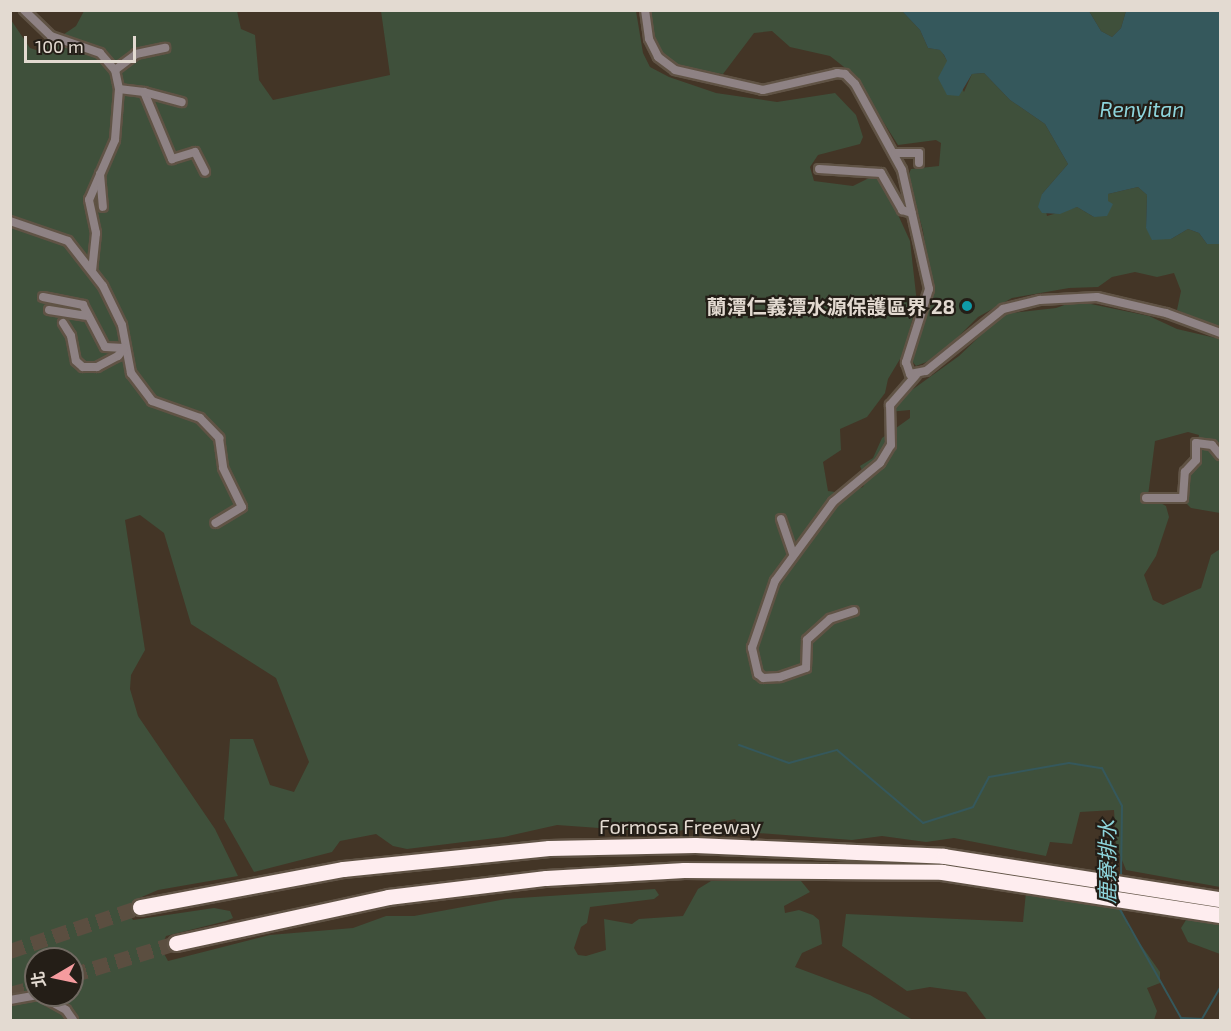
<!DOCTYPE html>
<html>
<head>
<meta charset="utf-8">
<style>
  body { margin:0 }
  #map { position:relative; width:1231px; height:1031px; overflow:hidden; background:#433526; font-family:"Exo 2","Noto Sans TC",sans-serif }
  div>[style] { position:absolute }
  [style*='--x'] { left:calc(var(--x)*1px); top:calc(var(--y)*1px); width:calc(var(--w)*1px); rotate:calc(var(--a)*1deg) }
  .green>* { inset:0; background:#3f503b }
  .water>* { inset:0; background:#35585c }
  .stream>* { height:2px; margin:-1px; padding:0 1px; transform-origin:1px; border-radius:1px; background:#35585c }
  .motorway-tunnel>* { height:15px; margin-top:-7.5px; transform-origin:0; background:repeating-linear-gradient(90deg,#5b4e40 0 15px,transparent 0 23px) }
  .roads { filter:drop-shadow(2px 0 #605345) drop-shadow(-2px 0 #605345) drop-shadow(0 2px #605345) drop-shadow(0 -2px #605345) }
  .minor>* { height:8px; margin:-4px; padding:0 4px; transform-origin:4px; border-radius:4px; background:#8e8284 }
  .motorway>* { height:15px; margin:-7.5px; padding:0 7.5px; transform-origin:7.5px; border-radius:7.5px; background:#feedef }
  .dots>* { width:16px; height:16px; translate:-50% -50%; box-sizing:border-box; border:3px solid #241e17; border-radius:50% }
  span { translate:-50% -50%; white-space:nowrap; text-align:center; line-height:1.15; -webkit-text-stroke:4.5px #241e17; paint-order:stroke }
  .poi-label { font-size:20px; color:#e3dad1; font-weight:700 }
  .right { translate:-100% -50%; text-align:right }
  .street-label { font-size:20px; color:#e3dad1 }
  .water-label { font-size:21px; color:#8ed5dc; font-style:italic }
  .frame { position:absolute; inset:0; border:12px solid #e3dad1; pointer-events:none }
  .north { position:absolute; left:24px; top:947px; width:60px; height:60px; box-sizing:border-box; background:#241e17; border:2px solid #706961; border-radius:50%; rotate:261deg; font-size:16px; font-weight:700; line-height:24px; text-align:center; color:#e3dad1 }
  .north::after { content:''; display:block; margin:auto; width:21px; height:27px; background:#f59b9e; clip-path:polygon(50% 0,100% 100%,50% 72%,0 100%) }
  .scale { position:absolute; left:24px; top:36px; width:112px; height:27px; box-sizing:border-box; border:3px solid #e3dad1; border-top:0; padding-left:8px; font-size:18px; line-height:21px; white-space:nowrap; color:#e3dad1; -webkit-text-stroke:4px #241e17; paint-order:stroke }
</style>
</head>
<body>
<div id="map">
  <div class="green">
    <i style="clip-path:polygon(evenodd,84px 11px,237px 11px,241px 29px,255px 35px,259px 80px,273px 100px,390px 75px,381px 11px,636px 11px,643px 53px,650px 67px,669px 77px,716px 93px,777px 102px,835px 93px,856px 115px,863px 137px,860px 144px,818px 155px,810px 167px,814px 181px,853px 186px,879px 173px,910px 241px,917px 303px,903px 354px,888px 379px,885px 393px,867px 417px,840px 429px,841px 450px,823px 462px,828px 491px,842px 493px,863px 487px,866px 480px,860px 466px,873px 458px,882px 438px,910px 418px,910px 410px,888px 412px,891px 405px,959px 356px,1003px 314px,1056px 308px,1070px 303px,1091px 304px,1149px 316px,1177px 329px,1220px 339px,1220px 513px,1191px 508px,1186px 503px,1185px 480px,1193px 467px,1199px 435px,1188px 432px,1155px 441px,1148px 496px,1166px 506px,1169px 517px,1156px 556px,1144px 575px,1153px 600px,1163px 605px,1201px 588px,1211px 555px,1220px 549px,1220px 887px,1126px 870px,1116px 845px,1114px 810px,1080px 812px,1072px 844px,1050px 842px,1046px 856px,954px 838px,926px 842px,882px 836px,852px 840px,744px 832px,735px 819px,669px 833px,557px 825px,504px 837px,407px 849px,393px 846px,376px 834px,340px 841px,332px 852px,254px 872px,224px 819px,230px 739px,253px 739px,270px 785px,294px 792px,309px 762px,276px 678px,191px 624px,164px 533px,140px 515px,125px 520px,145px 650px,131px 675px,130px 689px,138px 716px,215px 829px,238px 876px,158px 890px,137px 899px,126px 909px,133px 920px,214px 908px,230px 911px,233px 918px,226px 921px,166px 936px,161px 948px,168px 961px,270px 935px,353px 928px,386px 916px,414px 916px,506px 899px,655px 889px,659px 895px,654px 899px,590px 907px,587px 923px,581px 927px,574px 948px,578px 955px,586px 956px,606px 950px,604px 919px,632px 924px,639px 919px,683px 916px,698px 889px,711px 881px,801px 881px,810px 892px,784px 906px,785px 913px,799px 910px,813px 915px,819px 920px,822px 944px,802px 953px,795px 967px,870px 995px,913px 1020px,11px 1020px,11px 20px,30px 48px,39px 51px,76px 26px,84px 11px,36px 959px,72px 959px,72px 995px,36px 995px,36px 959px)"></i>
    <i style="clip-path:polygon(646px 11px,902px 11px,920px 30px,928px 48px,941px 50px,964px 92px,972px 74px,984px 73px,1010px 100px,1045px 124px,1068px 164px,1042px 194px,1047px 216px,1077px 207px,1094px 217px,1108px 201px,1108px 194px,1138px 187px,1147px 195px,1146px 228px,1171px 239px,1188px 229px,1199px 233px,1207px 244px,1220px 244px,1220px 329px,1177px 310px,1181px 291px,1174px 273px,1157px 277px,1135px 272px,1112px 277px,1098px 287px,1069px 288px,1012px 298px,978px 317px,937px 358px,916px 366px,912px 361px,926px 314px,930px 279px,923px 231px,908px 176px,911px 169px,939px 166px,941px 143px,936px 140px,898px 145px,853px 74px,830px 56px,790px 47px,772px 31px,754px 33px,723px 74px,678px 69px,663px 58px,649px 37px)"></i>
    <i style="clip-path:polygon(1089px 11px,1126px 11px,1121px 28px,1112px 37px,1101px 31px)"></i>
    <i style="clip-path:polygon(1026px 892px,1120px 906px,1129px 928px,1160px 972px,1160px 983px,1147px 988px,1157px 1011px,1154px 1020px,987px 1020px,966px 992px,930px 987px,907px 991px,842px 946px,846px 914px,1023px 922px)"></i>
    <i style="clip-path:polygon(1186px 920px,1220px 924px,1220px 954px,1188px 942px,1181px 928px)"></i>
  </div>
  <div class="water">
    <i style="clip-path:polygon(902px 11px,1089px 11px,1101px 31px,1112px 37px,1121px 28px,1126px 11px,1220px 11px,1220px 244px,1207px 244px,1199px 233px,1188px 229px,1171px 239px,1152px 240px,1146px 228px,1147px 195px,1138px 187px,1108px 194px,1108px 201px,1113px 204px,1107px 216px,1094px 217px,1077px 207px,1060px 214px,1042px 213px,1038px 207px,1042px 194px,1068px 164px,1045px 124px,1010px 100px,984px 73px,972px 74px,959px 96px,947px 95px,938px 78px,947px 61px,944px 55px,940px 50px,928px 48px,920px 30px)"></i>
  </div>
  <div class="stream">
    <i style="--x:739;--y:745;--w:53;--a:19.8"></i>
    <i style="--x:789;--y:763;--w:50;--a:-15.2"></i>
    <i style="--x:837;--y:750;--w:113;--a:40.3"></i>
    <i style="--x:923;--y:823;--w:52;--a:-17.7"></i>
    <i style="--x:973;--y:807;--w:34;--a:-62"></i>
    <i style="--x:989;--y:777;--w:81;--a:-9.9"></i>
    <i style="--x:1069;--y:763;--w:33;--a:9"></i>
    <i style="--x:1102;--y:768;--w:43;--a:62.2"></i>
    <i style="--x:1122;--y:806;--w:70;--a:90.8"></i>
    <i style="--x:1118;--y:906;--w:129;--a:60.6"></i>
    <i style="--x:1181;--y:1018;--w:21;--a:3"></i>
    <i style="--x:1202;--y:1019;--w:36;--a:-60"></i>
  </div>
  <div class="motorway-tunnel">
    <i style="--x:10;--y:951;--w:137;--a:-18.7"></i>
    <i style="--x:72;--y:975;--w:109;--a:-17.1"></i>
    <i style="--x:10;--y:994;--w:27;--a:-15"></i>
  </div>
  <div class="roads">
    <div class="minor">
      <i style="--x:24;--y:10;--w:37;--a:44"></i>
      <i style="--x:51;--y:36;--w:52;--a:19.1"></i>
      <i style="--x:100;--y:53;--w:23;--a:49"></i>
      <i style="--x:115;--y:70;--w:19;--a:78"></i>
      <i style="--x:119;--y:89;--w:51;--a:94.5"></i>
      <i style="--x:115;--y:140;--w:65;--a:113.4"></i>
      <i style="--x:89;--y:200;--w:34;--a:78"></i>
      <i style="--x:96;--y:233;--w:37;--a:96"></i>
      <i style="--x:645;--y:10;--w:29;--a:82"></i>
      <i style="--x:649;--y:39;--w:20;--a:63"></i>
      <i style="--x:658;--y:57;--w:21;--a:37"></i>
      <i style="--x:675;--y:70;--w:90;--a:12.8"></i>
      <i style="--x:763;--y:90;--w:76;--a:-12.9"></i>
      <i style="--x:837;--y:73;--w:8;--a:7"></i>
      <i style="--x:845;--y:74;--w:14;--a:45"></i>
      <i style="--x:855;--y:84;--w:98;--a:61.3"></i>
      <i style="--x:902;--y:170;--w:122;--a:77.2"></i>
      <i style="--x:929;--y:289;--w:77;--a:107.5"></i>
      <i style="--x:906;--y:362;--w:13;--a:72"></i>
      <i style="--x:910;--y:374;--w:16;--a:-11"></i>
      <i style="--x:926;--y:371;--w:99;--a:-38.8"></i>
      <i style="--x:1003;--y:309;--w:38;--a:-14"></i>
      <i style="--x:1040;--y:300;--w:57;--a:-3"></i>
      <i style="--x:1097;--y:297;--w:71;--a:13.1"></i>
      <i style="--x:1166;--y:313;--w:58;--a:20.3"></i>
      <i style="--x:115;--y:70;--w:26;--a:-37"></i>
      <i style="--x:136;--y:54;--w:30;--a:-12"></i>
      <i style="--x:119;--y:89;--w:25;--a:7"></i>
      <i style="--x:144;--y:92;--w:73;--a:67.3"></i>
      <i style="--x:172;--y:159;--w:24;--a:-17"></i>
      <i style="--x:195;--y:152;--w:22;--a:63"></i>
      <i style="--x:144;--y:92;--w:39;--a:15"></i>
      <i style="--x:895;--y:153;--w:24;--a:0"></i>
      <i style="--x:919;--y:153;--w:10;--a:90"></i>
      <i style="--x:819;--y:169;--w:62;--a:3.7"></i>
      <i style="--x:881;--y:173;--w:43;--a:60.4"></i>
      <i style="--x:902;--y:210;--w:10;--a:17"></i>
      <i style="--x:100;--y:174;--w:33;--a:85"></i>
      <i style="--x:10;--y:221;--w:61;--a:19"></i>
      <i style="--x:68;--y:241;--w:57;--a:52.1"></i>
      <i style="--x:103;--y:286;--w:43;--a:64"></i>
      <i style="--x:122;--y:325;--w:49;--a:79.4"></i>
      <i style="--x:131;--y:373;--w:35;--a:53"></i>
      <i style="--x:152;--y:401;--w:51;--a:19.5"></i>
      <i style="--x:200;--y:418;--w:28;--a:46"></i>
      <i style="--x:219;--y:438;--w:30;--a:82"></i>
      <i style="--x:223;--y:468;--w:43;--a:64"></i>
      <i style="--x:242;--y:507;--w:31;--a:149"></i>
      <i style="--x:43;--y:297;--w:41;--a:11.3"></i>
      <i style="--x:83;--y:305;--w:47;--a:62.4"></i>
      <i style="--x:105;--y:347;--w:19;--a:3"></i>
      <i style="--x:49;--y:310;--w:37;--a:9"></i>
      <i style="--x:63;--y:323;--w:15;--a:58"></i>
      <i style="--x:71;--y:336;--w:25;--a:79"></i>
      <i style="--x:76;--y:361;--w:9;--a:41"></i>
      <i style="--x:83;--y:367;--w:14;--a:0"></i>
      <i style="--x:97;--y:367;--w:24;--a:-28"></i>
      <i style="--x:118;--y:356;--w:10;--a:-53"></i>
      <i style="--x:1146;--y:498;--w:37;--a:0"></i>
      <i style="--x:1183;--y:498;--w:26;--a:-86"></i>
      <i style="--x:1185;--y:472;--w:16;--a:-47"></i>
      <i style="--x:1196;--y:460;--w:17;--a:-90"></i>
      <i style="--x:1196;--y:443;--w:16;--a:7"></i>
      <i style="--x:1212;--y:445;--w:13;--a:51"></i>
      <i style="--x:781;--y:519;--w:37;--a:71"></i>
      <i style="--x:854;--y:611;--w:25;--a:162"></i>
      <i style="--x:830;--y:619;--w:31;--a:138"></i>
      <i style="--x:807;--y:640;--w:28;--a:92"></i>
      <i style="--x:806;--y:668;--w:28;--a:161"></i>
      <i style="--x:780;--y:677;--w:17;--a:177"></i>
      <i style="--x:763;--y:678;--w:6;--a:-141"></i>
      <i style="--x:758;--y:674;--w:27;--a:-103"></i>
      <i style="--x:752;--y:648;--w:71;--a:-71.1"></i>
      <i style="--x:775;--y:581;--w:98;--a:-53.7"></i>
      <i style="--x:833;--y:502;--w:61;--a:-39.7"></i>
      <i style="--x:880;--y:463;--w:21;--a:-59"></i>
      <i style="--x:891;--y:445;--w:40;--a:-91.4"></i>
      <i style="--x:890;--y:405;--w:40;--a:-49"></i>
      <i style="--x:39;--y:995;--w:31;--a:29"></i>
      <i style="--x:66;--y:1010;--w:12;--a:55"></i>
      <i style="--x:10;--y:1000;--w:28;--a:-10"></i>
    </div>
    <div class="motorway">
      <i style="--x:140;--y:907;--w:207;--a:-10.6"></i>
      <i style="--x:343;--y:869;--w:207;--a:-5.8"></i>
      <i style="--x:549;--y:848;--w:146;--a:-1.2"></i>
      <i style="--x:695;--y:845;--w:249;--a:2.5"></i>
      <i style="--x:944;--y:856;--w:279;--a:8.9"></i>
      <i style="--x:176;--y:943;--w:217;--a:-12.2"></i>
      <i style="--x:388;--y:897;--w:159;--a:-6.9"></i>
      <i style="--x:546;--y:878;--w:138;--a:-3.3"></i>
      <i style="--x:684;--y:870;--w:258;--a:0.4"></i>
      <i style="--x:942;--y:872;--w:281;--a:8.8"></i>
    </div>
  </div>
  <div class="dots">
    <i style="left:967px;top:306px;background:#0f9aa8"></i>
  </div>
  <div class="poi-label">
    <span class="right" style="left:955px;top:306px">蘭潭仁義潭水源保護區界 28</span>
  </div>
  <div class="street-label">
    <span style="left:680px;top:826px">Formosa Freeway</span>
  </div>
  <div class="water-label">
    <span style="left:1142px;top:109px">Renyitan</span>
    <span style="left:1107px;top:862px;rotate:-90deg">鹿寮排水</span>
  </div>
  <div class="frame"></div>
  <div class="north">北</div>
  <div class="scale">100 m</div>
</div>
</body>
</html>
